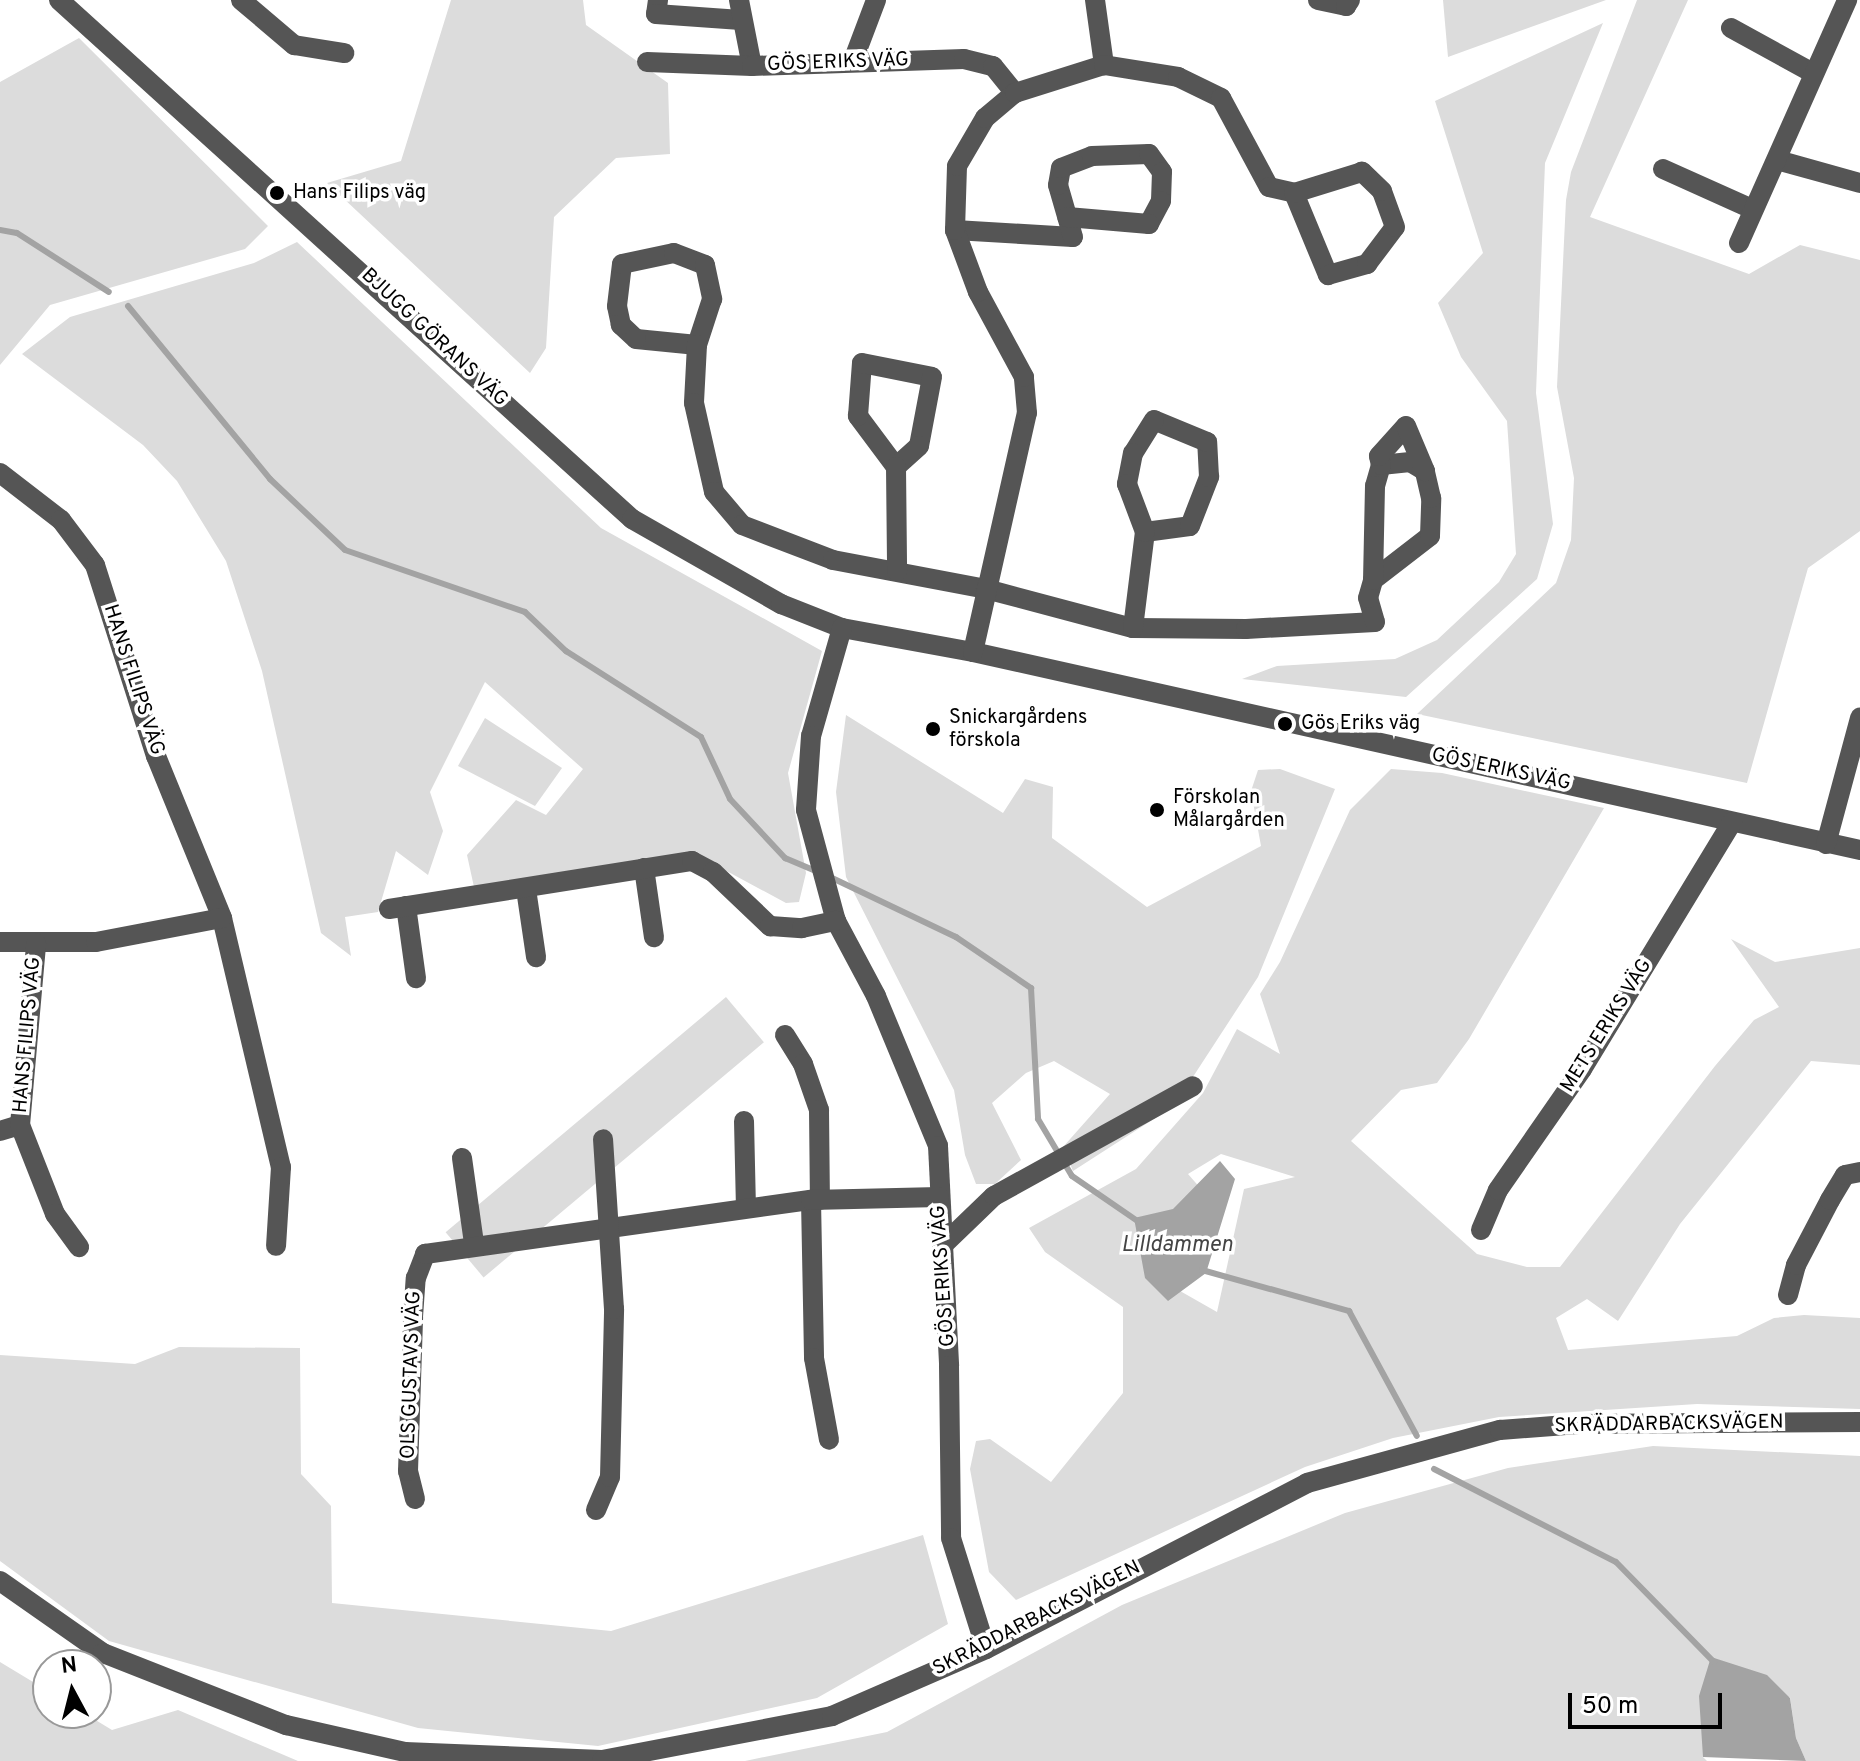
<!DOCTYPE html>
<html>
<head>
<meta charset="utf-8">
<style>
  body { margin:0 }
  #map { position:relative; width:1860px; height:1761px; overflow:hidden; background:#fff; font-family:Overpass,sans-serif }
  div>[style] { position:absolute }
  [style*='--x'] { left:calc(var(--x)*1px); top:calc(var(--y)*1px); width:calc(var(--w)*1px); rotate:calc(var(--a)*1deg) }
  .green>* { inset:0; background:#dcdcdc; transform-origin:0 0 }
  .water>* { inset:0; background:#a3a3a3 }
  .stream>* { height:6px; margin:-3px; padding:0 3px; transform-origin:3px; border-radius:3px; background:#a3a3a3 }
  .minor>* { height:20px; margin:-10px; padding:0 10px; transform-origin:10px; border-radius:10px; background:#555 }
  .dots>* { width:22px; height:22px; translate:-50% -50%; box-sizing:border-box; border:4px solid #fff; border-radius:50% }
  span { translate:-50% -50%; white-space:nowrap; text-align:center; line-height:1.15; -webkit-text-stroke:7px #fff; paint-order:stroke }
  .street-label { font-size:20px; color:#000 }
  .poi-label { font-size:20px; color:#000 }
  .left { translate:0 -50%; text-align:left }
  .water-label { font-size:22px; color:#444; font-style:italic }
  .north { position:absolute; left:32px; top:1649px; width:80px; height:80px; box-sizing:border-box; background:#fff; border:2px solid #999; border-radius:50%; rotate:353deg; font-size:22px; font-weight:700; line-height:32px; text-align:center; color:#000 }
  .north::after { content:''; display:block; margin:auto; width:28px; height:36px; background:#000; clip-path:polygon(50% 0,100% 100%,50% 72%,0 100%) }
  .scale { position:absolute; left:1568px; top:1693px; width:154px; height:36px; box-sizing:border-box; border:4px solid #000; border-top:0; padding-left:10px; font-size:24px; line-height:28px; white-space:nowrap; color:#000; -webkit-text-stroke:6px #fff; paint-order:stroke }
</style>
</head>
<body>
<div id="map">
  <div class="green">
    <i style="clip-path:polygon(451px 0,583px 0,586px 25px,668px 83px,670px 154px,616px 158px,554px 217px,546px 348px,530px 373px,327px 183px,401px 161px)"></i>
    <i style="clip-path:polygon(1443px 0,1606px 0,1448px 57px)"></i>
    <i style="clip-path:polygon(1637px 0,1688px 0,1590px 217px,1749px 274px,1800px 245px,1860px 260px,1860px 531px,1808px 568px,1747px 783px,1417px 714px,1556px 583px,1571px 540px,1574px 478px,1557px 387px,1566px 200px,1571px 172px)"></i>
    <i style="clip-path:polygon(1603px 23px,1545px 163px,1536px 393px,1553px 524px,1537px 579px,1406px 697px,1242px 679px,1277px 666px,1395px 659px,1437px 640px,1499px 582px,1516px 554px,1507px 421px,1461px 357px,1438px 303px,1483px 253px,1435px 101px)"></i>
    <i style="clip-path:polygon(79px 38px,268px 226px,245px 249px,50px 305px,0 365px,0 82px)"></i>
    <i style="clip-path:polygon(297px 242px,601px 528px,822px 651px,788px 773px,806px 873px,799px 902px,786px 903px,697px 855px,474px 887px,467px 855px,516px 800px,546px 815px,583px 769px,485px 682px,430px 792px,443px 831px,428px 875px,396px 851px,378px 912px,345px 917px,351px 956px,321px 933px,262px 671px,226px 561px,177px 481px,143px 445px,22px 354px,70px 317px,254px 263px)"></i>
    <i style="clip-path:polygon(846px 715px,1003px 813px,1025px 779px,1053px 787px,1052px 838px,1147px 907px,1261px 846px,1251px 791px,1258px 770px,1280px 769px,1335px 789px,1258px 977px,1174px 1106px,1073px 1171px,1063px 1147px,1110px 1094px,1054px 1061px,1026px 1073px,992px 1103px,1021px 1160px,995px 1184px,976px 1184px,965px 1155px,954px 1090px,846px 877px,836px 792px)"></i>
    <i style="clip-path:polygon(485px 718px,562px 768px,535px 806px,458px 766px)"></i>
    <i style="clip-path:polygon(evenodd,1391px 769px,1442px 773px,1604px 808px,1469px 1039px,1437px 1083px,1401px 1090px,1351px 1141px,1477px 1254px,1527px 1267px,1560px 1267px,1715px 1066px,1754px 1020px,1779px 1007px,1731px 939px,1775px 962px,1860px 948px,1860px 1065px,1811px 1061px,1680px 1224px,1618px 1321px,1587px 1299px,1556px 1318px,1568px 1350px,1737px 1336px,1774px 1318px,1804px 1315px,1860px 1318px,1860px 1409px,1697px 1404px,1499px 1417px,1393px 1438px,1305px 1467px,1016px 1600px,989px 1572px,970px 1469px,976px 1441px,990px 1439px,1051px 1482px,1123px 1393px,1123px 1307px,1045px 1252px,1029px 1228px,1136px 1169px,1203px 1093px,1237px 1029px,1280px 1054px,1260px 994px,1280px 962px,1350px 810px,1391px 769px,1221px 1154px,1295px 1177px,1244px 1189px,1217px 1312px,1159px 1279px,1202px 1190px,1188px 1174px,1221px 1154px)"></i>
    <i style="left:726px;top:997px;width:59px;height:366px;rotate:50deg"></i>
    <i style="clip-path:polygon(179px 1347px,300px 1348px,301px 1474px,331px 1506px,332px 1603px,611px 1631px,923px 1535px,948px 1624px,817px 1698px,598px 1746px,418px 1728px,109px 1641px,0 1561px,0 1355px,135px 1364px)"></i>
    <i style="clip-path:polygon(1653px 1446px,1860px 1456px,1860px 1761px,1806px 1761px,1796px 1738px,1790px 1697px,1703px 1757px,1707px 1761px,745px 1761px,887px 1732px,1122px 1605px,1345px 1513px,1508px 1468px)"></i>
    <i style="clip-path:polygon(0 1662px,48px 1691px,48px 1713px,84px 1713px,112px 1730px,178px 1710px,298px 1761px,0 1761px)"></i>
  </div>
  <div class="water">
    <i style="clip-path:polygon(1220px 1161px,1235px 1179px,1206px 1273px,1168px 1301px,1145px 1278px,1134px 1218px,1173px 1209px)"></i>
    <i style="clip-path:polygon(1711px 1657px,1767px 1675px,1790px 1698px,1796px 1738px,1806px 1761px,1703px 1757px,1699px 1696px)"></i>
  </div>
  <div class="stream">
    <i style="--x:0;--y:230;--w:17;--a:10"></i>
    <i style="--x:17;--y:233;--w:109;--a:32.7"></i>
    <i style="--x:128;--y:306;--w:224;--a:50.6"></i>
    <i style="--x:270;--y:479;--w:103;--a:43.4"></i>
    <i style="--x:345;--y:550;--w:190;--a:19"></i>
    <i style="--x:525;--y:612;--w:57;--a:43.6"></i>
    <i style="--x:566;--y:651;--w:160;--a:32.5"></i>
    <i style="--x:701;--y:737;--w:68;--a:64.9"></i>
    <i style="--x:730;--y:799;--w:81;--a:47"></i>
    <i style="--x:785;--y:858;--w:34;--a:23"></i>
    <i style="--x:830;--y:877;--w:140;--a:25.5"></i>
    <i style="--x:956;--y:937;--w:91;--a:34.2"></i>
    <i style="--x:1031;--y:988;--w:131;--a:86.9"></i>
    <i style="--x:1038;--y:1119;--w:66;--a:59.2"></i>
    <i style="--x:1072;--y:1176;--w:81;--a:34.5"></i>
    <i style="--x:1202;--y:1270;--w:153;--a:15.6"></i>
    <i style="--x:1349;--y:1311;--w:142;--a:61.5"></i>
    <i style="--x:1434;--y:1469;--w:204;--a:27.1"></i>
    <i style="--x:1616;--y:1562;--w:140;--a:45.6"></i>
  </div>
  <div class="minor">
    <i style="--x:59;--y:0;--w:773;--a:42.17"></i>
    <i style="--x:632;--y:519;--w:172;--a:29.7"></i>
    <i style="--x:781;--y:604;--w:66;--a:21.5"></i>
    <i style="--x:842;--y:628;--w:133;--a:10.4"></i>
    <i style="--x:973;--y:652;--w:909;--a:12.58"></i>
    <i style="--x:241;--y:0;--w:70;--a:40.3"></i>
    <i style="--x:294;--y:45;--w:51;--a:9.1"></i>
    <i style="--x:658;--y:0;--w:14;--a:98"></i>
    <i style="--x:656;--y:14;--w:85;--a:4"></i>
    <i style="--x:739;--y:0;--w:67;--a:78.9"></i>
    <i style="--x:1095;--y:0;--w:66;--a:82.1"></i>
    <i style="--x:1318;--y:0;--w:29;--a:12"></i>
    <i style="--x:1346;--y:6;--w:7;--a:-56"></i>
    <i style="--x:1731;--y:28;--w:94;--a:28.8"></i>
    <i style="--x:853;--y:61;--w:65;--a:-69.3"></i>
    <i style="--x:647;--y:62;--w:105;--a:2.2"></i>
    <i style="--x:752;--y:66;--w:212;--a:-1.9"></i>
    <i style="--x:964;--y:59;--w:30;--a:14"></i>
    <i style="--x:993;--y:66;--w:35;--a:51"></i>
    <i style="--x:1777;--y:160;--w:86;--a:15.5"></i>
    <i style="--x:1663;--y:169;--w:98;--a:24.2"></i>
    <i style="--x:955;--y:230;--w:118;--a:3.4"></i>
    <i style="--x:1073;--y:237;--w:54;--a:-106.1"></i>
    <i style="--x:1058;--y:185;--w:17;--a:-80"></i>
    <i style="--x:1061;--y:168;--w:33;--a:-21"></i>
    <i style="--x:1092;--y:156;--w:57;--a:-2"></i>
    <i style="--x:1149;--y:154;--w:22;--a:54"></i>
    <i style="--x:1162;--y:172;--w:29;--a:92"></i>
    <i style="--x:1161;--y:201;--w:26;--a:118"></i>
    <i style="--x:1149;--y:224;--w:82;--a:-175.1"></i>
    <i style="--x:1739;--y:243;--w:266;--a:-66"></i>
    <i style="--x:697;--y:345;--w:61;--a:-174.4"></i>
    <i style="--x:636;--y:339;--w:21;--a:-137"></i>
    <i style="--x:621;--y:325;--w:19;--a:-102"></i>
    <i style="--x:617;--y:306;--w:42;--a:-83.2"></i>
    <i style="--x:622;--y:264;--w:53;--a:-11.9"></i>
    <i style="--x:674;--y:253;--w:33;--a:21"></i>
    <i style="--x:705;--y:265;--w:35;--a:78"></i>
    <i style="--x:712;--y:299;--w:48;--a:108.1"></i>
    <i style="--x:697;--y:345;--w:58;--a:93"></i>
    <i style="--x:694;--y:403;--w:91;--a:77.3"></i>
    <i style="--x:714;--y:492;--w:43;--a:49.7"></i>
    <i style="--x:742;--y:525;--w:97;--a:21"></i>
    <i style="--x:833;--y:560;--w:156;--a:10.7"></i>
    <i style="--x:986;--y:589;--w:152;--a:14.9"></i>
    <i style="--x:1133;--y:628;--w:113;--a:0.5"></i>
    <i style="--x:1246;--y:629;--w:129;--a:-3.1"></i>
    <i style="--x:1375;--y:622;--w:25;--a:-106"></i>
    <i style="--x:1368;--y:598;--w:19;--a:-74"></i>
    <i style="--x:1373;--y:580;--w:72;--a:-37.7"></i>
    <i style="--x:1430;--y:536;--w:38;--a:-88"></i>
    <i style="--x:1431;--y:498;--w:28;--a:-103"></i>
    <i style="--x:1425;--y:471;--w:17;--a:-149"></i>
    <i style="--x:1410;--y:462;--w:29;--a:174"></i>
    <i style="--x:1381;--y:465;--w:22;--a:106"></i>
    <i style="--x:1375;--y:486;--w:94;--a:91.2"></i>
    <i style="--x:1381;--y:465;--w:9;--a:-103"></i>
    <i style="--x:1379;--y:456;--w:40;--a:-48"></i>
    <i style="--x:1406;--y:426;--w:49;--a:67.1"></i>
    <i style="--x:896;--y:467;--w:64;--a:-126.7"></i>
    <i style="--x:858;--y:416;--w:53;--a:-85.7"></i>
    <i style="--x:862;--y:363;--w:71;--a:11.3"></i>
    <i style="--x:932;--y:377;--w:70;--a:100.7"></i>
    <i style="--x:919;--y:446;--w:31;--a:138"></i>
    <i style="--x:896;--y:467;--w:104;--a:89.4"></i>
    <i style="--x:0;--y:473;--w:77;--a:37.6"></i>
    <i style="--x:61;--y:520;--w:56;--a:52.9"></i>
    <i style="--x:95;--y:565;--w:201;--a:72.3"></i>
    <i style="--x:156;--y:756;--w:175;--a:67.8"></i>
    <i style="--x:222;--y:918;--w:256;--a:76.7"></i>
    <i style="--x:281;--y:1167;--w:79;--a:93.6"></i>
    <i style="--x:842;--y:628;--w:112;--a:106"></i>
    <i style="--x:811;--y:736;--w:74;--a:93.9"></i>
    <i style="--x:806;--y:810;--w:115;--a:74.9"></i>
    <i style="--x:836;--y:921;--w:85;--a:61.9"></i>
    <i style="--x:876;--y:996;--w:162;--a:67.5"></i>
    <i style="--x:938;--y:1146;--w:220;--a:87.1"></i>
    <i style="--x:949;--y:1366;--w:172;--a:89.3"></i>
    <i style="--x:951;--y:1538;--w:116;--a:72.5"></i>
    <i style="--x:1133;--y:628;--w:97;--a:-82.9"></i>
    <i style="--x:1145;--y:532;--w:45;--a:-7.6"></i>
    <i style="--x:1190;--y:526;--w:53;--a:-68.8"></i>
    <i style="--x:1209;--y:477;--w:35;--a:-93"></i>
    <i style="--x:1207;--y:442;--w:57;--a:-157.5"></i>
    <i style="--x:1154;--y:420;--w:39;--a:122"></i>
    <i style="--x:1133;--y:453;--w:32;--a:101"></i>
    <i style="--x:1127;--y:484;--w:51;--a:69.4"></i>
    <i style="--x:973;--y:652;--w:245;--a:-77.3"></i>
    <i style="--x:1027;--y:413;--w:36;--a:-95"></i>
    <i style="--x:1024;--y:377;--w:97;--a:-118.4"></i>
    <i style="--x:978;--y:292;--w:66;--a:-110.4"></i>
    <i style="--x:955;--y:230;--w:64;--a:-88.2"></i>
    <i style="--x:957;--y:166;--w:56;--a:-59.7"></i>
    <i style="--x:985;--y:118;--w:39;--a:-40"></i>
    <i style="--x:1015;--y:93;--w:93;--a:-17.5"></i>
    <i style="--x:1104;--y:65;--w:75;--a:9.2"></i>
    <i style="--x:1178;--y:77;--w:48;--a:26"></i>
    <i style="--x:1221;--y:98;--w:101;--a:61.7"></i>
    <i style="--x:1269;--y:187;--w:26;--a:13"></i>
    <i style="--x:1294;--y:193;--w:89;--a:67.5"></i>
    <i style="--x:1328;--y:275;--w:41;--a:-15.8"></i>
    <i style="--x:1367;--y:264;--w:46;--a:-52.9"></i>
    <i style="--x:1395;--y:227;--w:38;--a:-110"></i>
    <i style="--x:1382;--y:191;--w:28;--a:-136"></i>
    <i style="--x:1362;--y:172;--w:71;--a:162.8"></i>
    <i style="--x:1826;--y:844;--w:131;--a:-74.9"></i>
    <i style="--x:644;--y:868;--w:70;--a:81.8"></i>
    <i style="--x:526;--y:889;--w:69;--a:81.6"></i>
    <i style="--x:406;--y:906;--w:73;--a:82.1"></i>
    <i style="--x:389;--y:909;--w:307;--a:-9"></i>
    <i style="--x:692;--y:861;--w:24;--a:28"></i>
    <i style="--x:713;--y:872;--w:79;--a:43.5"></i>
    <i style="--x:770;--y:926;--w:32;--a:4"></i>
    <i style="--x:802;--y:928;--w:35;--a:-12"></i>
    <i style="--x:0;--y:942;--w:96;--a:0"></i>
    <i style="--x:96;--y:942;--w:128;--a:-10.8"></i>
    <i style="--x:785;--y:1035;--w:34;--a:58"></i>
    <i style="--x:803;--y:1064;--w:49;--a:70.8"></i>
    <i style="--x:819;--y:1110;--w:90;--a:89.4"></i>
    <i style="--x:744;--y:1121;--w:87;--a:88.7"></i>
    <i style="--x:20;--y:1125;--w:182;--a:-84.9"></i>
    <i style="--x:0;--y:1131;--w:21;--a:-17"></i>
    <i style="--x:20;--y:1125;--w:96;--a:68.5"></i>
    <i style="--x:55;--y:1214;--w:41;--a:54"></i>
    <i style="--x:462;--y:1158;--w:86;--a:82"></i>
    <i style="--x:811;--y:1200;--w:158;--a:88.9"></i>
    <i style="--x:814;--y:1358;--w:83;--a:79.6"></i>
    <i style="--x:1481;--y:1230;--w:43;--a:-67"></i>
    <i style="--x:1498;--y:1190;--w:147;--a:-55.2"></i>
    <i style="--x:1582;--y:1069;--w:289;--a:-58.7"></i>
    <i style="--x:942;--y:1246;--w:72;--a:-43.9"></i>
    <i style="--x:994;--y:1196;--w:227;--a:-28.9"></i>
    <i style="--x:1788;--y:1295;--w:31;--a:-75"></i>
    <i style="--x:1796;--y:1265;--w:73;--a:-62.4"></i>
    <i style="--x:1830;--y:1200;--w:29;--a:-59"></i>
    <i style="--x:1845;--y:1175;--w:15;--a:-11"></i>
    <i style="--x:415;--y:1499;--w:29;--a:-104"></i>
    <i style="--x:408;--y:1471;--w:154;--a:-88.1"></i>
    <i style="--x:413;--y:1317;--w:39;--a:-86"></i>
    <i style="--x:416;--y:1278;--w:26;--a:-69"></i>
    <i style="--x:425;--y:1254;--w:390;--a:-8"></i>
    <i style="--x:811;--y:1200;--w:128;--a:-1.3"></i>
    <i style="--x:596;--y:1510;--w:36;--a:-67"></i>
    <i style="--x:610;--y:1477;--w:168;--a:-88.6"></i>
    <i style="--x:614;--y:1309;--w:170;--a:-93.7"></i>
    <i style="--x:0;--y:1581;--w:126;--a:35"></i>
    <i style="--x:103;--y:1653;--w:197;--a:21.5"></i>
    <i style="--x:286;--y:1725;--w:122;--a:12.8"></i>
    <i style="--x:405;--y:1752;--w:197;--a:2.3"></i>
    <i style="--x:602;--y:1760;--w:234;--a:-10.8"></i>
    <i style="--x:832;--y:1716;--w:168;--a:-23.5"></i>
    <i style="--x:986;--y:1649;--w:361;--a:-27.3"></i>
    <i style="--x:1307;--y:1483;--w:200;--a:-15.4"></i>
    <i style="--x:1500;--y:1430;--w:79;--a:-4.3"></i>
    <i style="--x:1579;--y:1424;--w:281;--a:-0.4"></i>
  </div>
  <div class="dots">
    <i style="left:277px;top:193px;background:#000"></i>
    <i style="left:1285px;top:724px;background:#000"></i>
    <i style="left:933px;top:729px;background:#000"></i>
    <i style="left:1157px;top:810px;background:#000"></i>
  </div>
  <div class="street-label">
    <span style="left:838px;top:63px;rotate:-2deg">GÖS ERIKS VÄG</span>
    <span style="left:434px;top:338px;rotate:43deg">BJUGG GÖRANS VÄG</span>
    <span style="left:133px;top:680px;rotate:72deg">HANS FILIPS VÄG</span>
    <span style="left:1501px;top:770px;rotate:12deg">GÖS ERIKS VÄG</span>
    <span style="left:1607px;top:1026px;rotate:-58deg">METS ERIKS VÄG</span>
    <span style="left:28px;top:1035px;rotate:-85deg">HANS FILIPS VÄG</span>
    <span style="left:944px;top:1276px;rotate:-94deg">GÖS ERIKS VÄG</span>
    <span style="left:412px;top:1375px;rotate:-88deg">OLS GUSTAVS VÄG</span>
    <span style="left:1669px;top:1425px;rotate:-1deg">SKRÄDDARBACKSVÄGEN</span>
    <span style="left:1037px;top:1619px;rotate:-27deg">SKRÄDDARBACKSVÄGEN</span>
  </div>
  <div class="poi-label">
    <span class="left" style="left:293px;top:193px">Hans Filips väg</span>
    <span class="left" style="left:949px;top:730px">Snickargårdens<br>förskola</span>
    <span class="left" style="left:1301px;top:724px">Gös Eriks väg</span>
    <span class="left" style="left:1173px;top:810px">Förskolan<br>Målargården</span>
  </div>
  <div class="water-label">
    <span style="left:1177px;top:1246px">Lilldammen</span>
  </div>
  <div class="north">N</div>
  <div class="scale">50 m</div>
</div>
</body>
</html>
